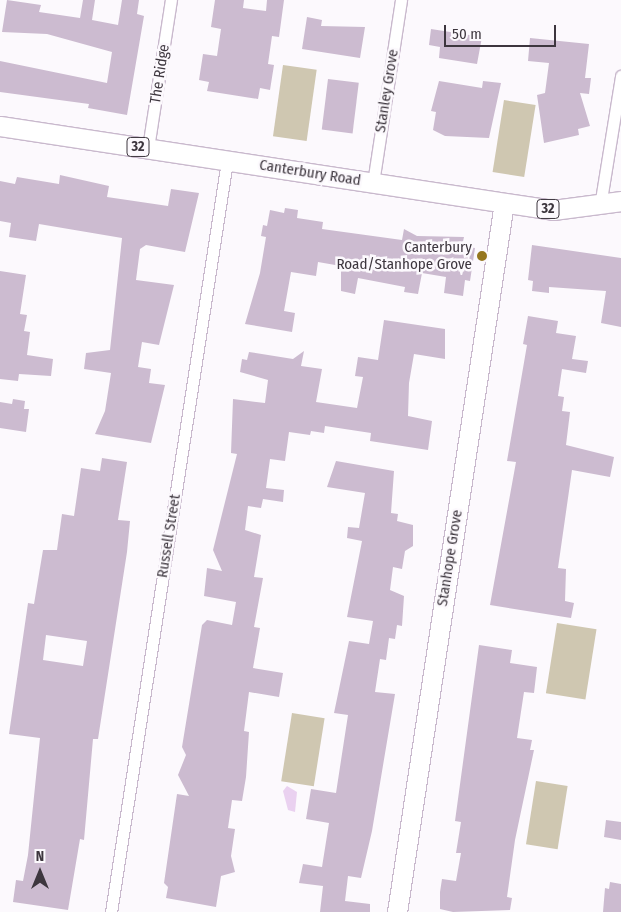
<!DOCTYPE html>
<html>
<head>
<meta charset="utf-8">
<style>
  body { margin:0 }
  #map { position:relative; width:621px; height:912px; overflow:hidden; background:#fcf9fd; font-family:"Fira Sans Condensed",sans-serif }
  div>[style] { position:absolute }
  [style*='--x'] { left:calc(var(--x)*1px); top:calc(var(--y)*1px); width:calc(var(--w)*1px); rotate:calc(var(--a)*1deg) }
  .green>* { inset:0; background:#cfc7b1; transform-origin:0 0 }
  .water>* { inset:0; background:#ead1f0 }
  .building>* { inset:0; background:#ccbbd0; transform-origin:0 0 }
  .roads { filter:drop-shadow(1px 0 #c9b9cd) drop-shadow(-1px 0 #c9b9cd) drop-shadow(0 1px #c9b9cd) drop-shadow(0 -1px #c9b9cd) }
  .minor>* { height:11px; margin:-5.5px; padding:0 5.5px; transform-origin:5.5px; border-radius:5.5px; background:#fff }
  .primary>* { height:19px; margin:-9.5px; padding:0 9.5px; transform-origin:9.5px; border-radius:9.5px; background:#fff }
  .dots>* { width:14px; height:14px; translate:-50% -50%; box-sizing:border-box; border:2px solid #fcf9fd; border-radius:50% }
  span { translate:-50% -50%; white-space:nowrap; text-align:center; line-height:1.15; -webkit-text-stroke:5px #fcf9fd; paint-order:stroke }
  .shield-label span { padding:1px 4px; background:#fcf9fd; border:1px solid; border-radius:4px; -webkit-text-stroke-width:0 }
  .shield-label { font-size:14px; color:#3d363e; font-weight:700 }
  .street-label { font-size:15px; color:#3d363e }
  .poi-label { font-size:15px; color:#3d363e }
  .right { translate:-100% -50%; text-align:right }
  .north { position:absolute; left:15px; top:847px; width:50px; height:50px; -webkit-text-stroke:4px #fcf9fd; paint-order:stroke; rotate:0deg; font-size:14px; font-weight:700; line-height:20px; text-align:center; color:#3d363e }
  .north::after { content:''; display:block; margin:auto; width:18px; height:22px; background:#3d363e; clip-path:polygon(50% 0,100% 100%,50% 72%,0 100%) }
  .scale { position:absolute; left:444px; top:25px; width:112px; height:22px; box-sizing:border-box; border:2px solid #3d363e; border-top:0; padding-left:6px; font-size:15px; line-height:18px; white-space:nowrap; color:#3d363e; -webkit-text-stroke:4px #fcf9fd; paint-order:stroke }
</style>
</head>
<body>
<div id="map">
  <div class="green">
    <i style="left:283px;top:65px;width:34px;height:72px;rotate:8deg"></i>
    <i style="left:504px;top:100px;width:32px;height:73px;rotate:9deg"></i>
    <i style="left:557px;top:623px;width:40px;height:71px;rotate:9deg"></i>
    <i style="left:292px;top:713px;width:33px;height:69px;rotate:9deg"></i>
    <i style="left:536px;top:781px;width:32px;height:64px;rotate:9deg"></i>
  </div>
  <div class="water">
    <i style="clip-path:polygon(287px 786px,297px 792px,295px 812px,288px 810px,283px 791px)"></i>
  </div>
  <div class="building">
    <i style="clip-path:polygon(7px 0,41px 5px,39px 12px,80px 18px,83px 0,95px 0,92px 20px,118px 25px,122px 0,139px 0,137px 14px,144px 16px,127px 115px,88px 108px,89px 104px,0 92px,0 61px,107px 83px,112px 52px,47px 34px,2px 32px)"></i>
    <i style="clip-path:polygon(215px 0,244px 0,243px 8px,266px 11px,267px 0,284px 0,279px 37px,272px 36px,268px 64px,274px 65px,270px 90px,260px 88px,258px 99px,207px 91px,209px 82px,199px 80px,203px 54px,217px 56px,221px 29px,211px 27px)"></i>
    <i style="clip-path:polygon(307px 17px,322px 20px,321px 26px,365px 27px,360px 58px,302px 49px)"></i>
    <i style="clip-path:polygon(431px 29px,482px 37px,477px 64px,439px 58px,440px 47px,429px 45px)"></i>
    <i style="clip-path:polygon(530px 38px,589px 44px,585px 78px,591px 78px,589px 94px,580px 93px,590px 126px,578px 129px,579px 135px,544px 143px,537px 95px,545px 93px,549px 63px,528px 61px)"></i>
    <i style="left:328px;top:79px;width:31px;height:51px;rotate:7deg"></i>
    <i style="clip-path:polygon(439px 81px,482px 88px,483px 81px,501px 83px,489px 138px,445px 136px,433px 130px,436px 112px,431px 111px)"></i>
    <i style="clip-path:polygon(60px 175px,109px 186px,107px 197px,168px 206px,171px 189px,199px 193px,185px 252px,146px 245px,140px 249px,136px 280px,174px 285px,159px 345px,142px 342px,138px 367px,151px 369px,149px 383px,165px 385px,151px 443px,95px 434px,105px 411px,111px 373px,84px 369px,86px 353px,110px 350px,122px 238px,39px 224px,36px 241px,9px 237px,11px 223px,0 221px,0 181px,15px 184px,17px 177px,59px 184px)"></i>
    <i style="clip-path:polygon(285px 208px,298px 210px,297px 218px,323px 222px,322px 229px,402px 240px,404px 229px,417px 236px,464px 237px,462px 246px,475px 248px,470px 281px,465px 280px,463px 296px,444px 293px,446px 277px,422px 273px,418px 294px,404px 292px,405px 287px,358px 278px,355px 294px,341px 291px,341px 266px,318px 262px,316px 276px,291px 272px,284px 311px,295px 313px,292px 332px,245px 324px,260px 273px,266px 237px,261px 236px,263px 225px,267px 226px,270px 210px,284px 213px)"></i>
    <i style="clip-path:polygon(532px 245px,621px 258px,621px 327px,601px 323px,606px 291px,549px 287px,549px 293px,532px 291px,533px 281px,528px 280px)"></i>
    <i style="clip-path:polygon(0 271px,26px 275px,20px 314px,27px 315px,24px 331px,30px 332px,27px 355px,53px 359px,51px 376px,19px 374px,18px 381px,0 379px)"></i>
    <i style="clip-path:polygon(528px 316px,558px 321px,556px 333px,576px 336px,572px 359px,588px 361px,586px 373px,562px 369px,558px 396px,564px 397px,562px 411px,570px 412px,566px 445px,614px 457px,610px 477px,572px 470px,558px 568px,566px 569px,565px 601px,574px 603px,571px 618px,490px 605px,516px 462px,507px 461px,527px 345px,523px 344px)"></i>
    <i style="clip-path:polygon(384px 320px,445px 329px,445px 359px,414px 354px,409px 383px,408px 416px,432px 421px,428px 450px,370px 441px,371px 433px,325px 426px,324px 433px,311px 431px,310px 435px,289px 432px,285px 461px,270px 459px,266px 488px,284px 490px,283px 502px,263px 499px,261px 508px,248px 506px,245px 530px,261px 535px,254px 577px,263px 578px,254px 627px,260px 628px,253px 668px,283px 673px,279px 697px,249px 692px,244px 731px,249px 732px,246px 777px,242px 801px,232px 800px,228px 828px,235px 829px,231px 856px,235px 872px,221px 876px,216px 907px,166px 898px,168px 887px,164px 883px,177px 794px,189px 796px,178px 775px,186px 755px,182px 747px,202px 625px,207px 620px,232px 625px,236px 602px,204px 596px,207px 568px,222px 571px,213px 550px,237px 454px,231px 453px,233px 399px,265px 403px,268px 380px,240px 372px,242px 359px,247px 360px,249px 352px,293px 359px,304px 351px,301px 366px,322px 369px,316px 402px,357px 408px,363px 377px,355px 376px,358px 357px,378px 360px)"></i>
    <i style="clip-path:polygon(13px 399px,25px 401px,24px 409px,29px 409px,26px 432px,0 428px,0 402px,12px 404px)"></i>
    <i style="clip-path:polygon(evenodd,102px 458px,127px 462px,118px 520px,130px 521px,127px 552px,98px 739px,93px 739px,84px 840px,80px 839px,68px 910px,13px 902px,16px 880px,23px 881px,28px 855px,40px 738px,9px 734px,28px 603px,34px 604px,43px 550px,57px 550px,62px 514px,74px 516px,81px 468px,100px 471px,102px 458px,46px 635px,87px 641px,83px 666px,43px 660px,46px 635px)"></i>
    <i style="clip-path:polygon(336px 461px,394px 471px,391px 513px,398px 514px,397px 521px,413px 525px,413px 546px,405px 551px,402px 569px,393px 567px,390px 590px,404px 596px,402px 626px,397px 625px,395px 639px,389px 638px,386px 660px,380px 659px,375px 692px,395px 694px,372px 831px,361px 878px,348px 876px,345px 901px,370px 904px,370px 912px,320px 912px,323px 886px,299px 883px,303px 864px,322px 867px,329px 823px,306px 819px,311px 789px,336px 793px,348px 715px,334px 713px,349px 641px,369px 644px,373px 621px,347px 617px,362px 541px,347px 538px,348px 527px,359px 528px,365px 493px,327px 487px)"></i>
    <i style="clip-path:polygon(479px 645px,512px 650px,510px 663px,537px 667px,534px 693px,524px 692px,517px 738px,532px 740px,530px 750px,534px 750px,515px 840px,507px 897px,512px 898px,510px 910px,453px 912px,440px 909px,440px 892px,442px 879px,456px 881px,461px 853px,456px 853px,461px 822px,455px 821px)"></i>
    <i style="clip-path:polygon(606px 820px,621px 822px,621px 840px,604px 837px)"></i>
    <i style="clip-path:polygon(610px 882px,621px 884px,621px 912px,603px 912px,605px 888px,609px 889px)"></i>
  </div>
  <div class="roads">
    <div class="minor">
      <i style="--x:148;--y:148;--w:150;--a:-81.2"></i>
      <i style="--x:373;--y:183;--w:185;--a:-81.3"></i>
      <i style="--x:600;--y:206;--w:132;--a:-80.8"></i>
      <i style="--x:111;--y:912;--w:760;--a:-81.22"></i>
    </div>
    <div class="primary">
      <i style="--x:0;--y:126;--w:559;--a:8.64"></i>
      <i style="--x:553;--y:210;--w:69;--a:-7.5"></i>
      <i style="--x:397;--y:912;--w:717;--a:-81.42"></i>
    </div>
  </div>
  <div class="dots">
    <i style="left:482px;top:256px;background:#95761e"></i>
  </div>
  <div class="shield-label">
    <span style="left:138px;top:147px">32</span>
    <span style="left:548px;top:209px">32</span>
  </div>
  <div class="street-label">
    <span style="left:160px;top:74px;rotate:-81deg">The Ridge</span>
    <span style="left:387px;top:91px;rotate:-81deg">Stanley Grove</span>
    <span style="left:310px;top:173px;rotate:9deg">Canterbury Road</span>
    <span style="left:169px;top:536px;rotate:-81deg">Russell Street</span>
    <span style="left:450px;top:558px;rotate:-81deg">Stanhope Grove</span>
  </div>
  <div class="poi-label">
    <span class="right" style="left:472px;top:256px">Canterbury<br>Road/Stanhope Grove</span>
  </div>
  <div class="north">N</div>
  <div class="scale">50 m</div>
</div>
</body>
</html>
